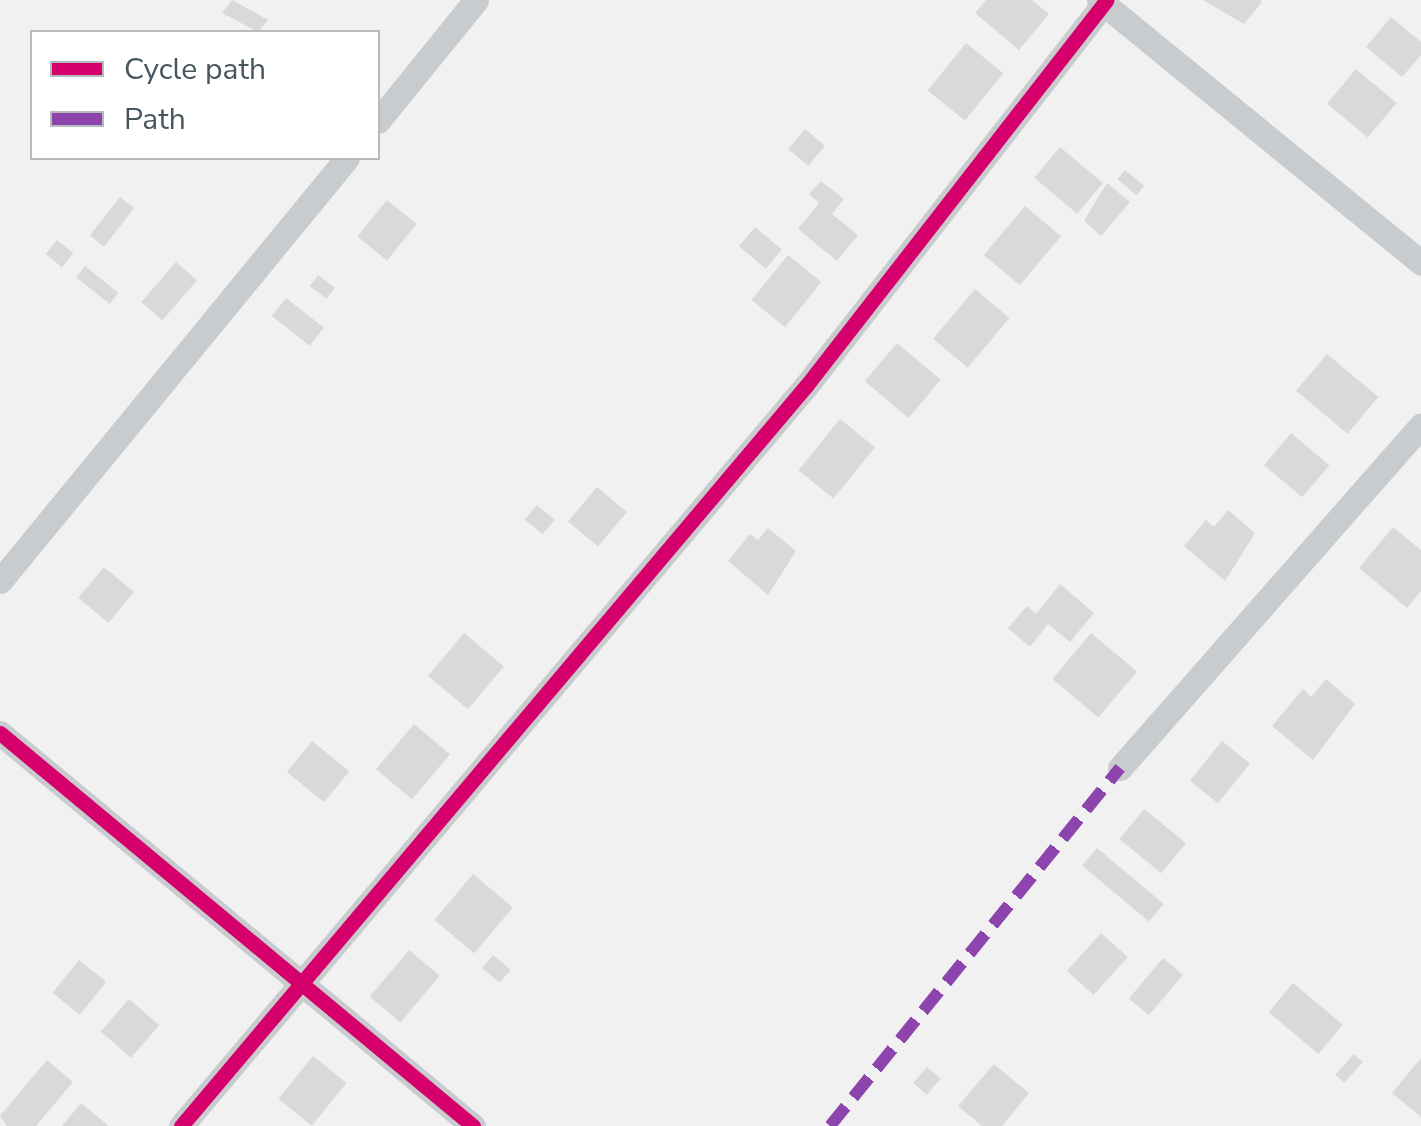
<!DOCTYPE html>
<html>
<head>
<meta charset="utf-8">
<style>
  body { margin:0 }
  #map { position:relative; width:1421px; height:1126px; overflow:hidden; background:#f2f1f1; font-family:"Nunito Sans",sans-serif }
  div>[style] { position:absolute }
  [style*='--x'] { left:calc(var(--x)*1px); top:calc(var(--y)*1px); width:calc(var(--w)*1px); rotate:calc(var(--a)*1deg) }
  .building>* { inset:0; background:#d8d9da; transform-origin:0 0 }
  .minor>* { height:25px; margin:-12.5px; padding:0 12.5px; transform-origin:12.5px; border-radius:12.5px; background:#c8ccce }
  .quiet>* { height:12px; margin-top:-6px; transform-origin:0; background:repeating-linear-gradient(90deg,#8e44ad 0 25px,transparent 0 37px) }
  .cycleway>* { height:15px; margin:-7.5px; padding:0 7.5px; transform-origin:7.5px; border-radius:7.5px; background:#d6006c }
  span { translate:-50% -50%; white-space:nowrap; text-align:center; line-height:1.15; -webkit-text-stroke:8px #fff; paint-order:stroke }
  .legend { position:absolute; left:30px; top:30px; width:350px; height:130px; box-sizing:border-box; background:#fff; border:2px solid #b5bbbf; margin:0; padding:12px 18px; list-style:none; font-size:30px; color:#46565f }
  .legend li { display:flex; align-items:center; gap:20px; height:50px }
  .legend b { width:50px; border:2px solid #b5bbbf }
</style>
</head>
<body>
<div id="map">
  <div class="building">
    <i style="clip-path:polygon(232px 0,268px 20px,258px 32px,222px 13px)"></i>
    <i style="clip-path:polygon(986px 0,1032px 0,1049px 14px,1019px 50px,975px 13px)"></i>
    <i style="clip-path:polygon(1203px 0,1260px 0,1262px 2px,1244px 24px)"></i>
    <i style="clip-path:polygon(1391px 17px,1421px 42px,1421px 55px,1402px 77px,1366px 47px)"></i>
    <i style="left:966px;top:43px;width:48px;height:61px;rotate:39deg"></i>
    <i style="left:1356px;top:69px;width:53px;height:45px;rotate:40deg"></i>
    <i style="left:805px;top:129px;width:26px;height:26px;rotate:40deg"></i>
    <i style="left:1060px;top:147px;width:56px;height:40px;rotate:40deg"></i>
    <i style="left:1125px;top:170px;width:25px;height:12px;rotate:40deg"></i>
    <i style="clip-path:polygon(821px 181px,844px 199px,832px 214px,858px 235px,837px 261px,798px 229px,819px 203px,809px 194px)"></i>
    <i style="clip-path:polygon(1107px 183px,1130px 202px,1101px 236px,1084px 221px)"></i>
    <i style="left:120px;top:197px;width:18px;height:49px;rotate:38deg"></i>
    <i style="left:387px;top:200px;width:38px;height:47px;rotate:39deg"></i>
    <i style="left:1025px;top:206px;width:47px;height:64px;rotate:40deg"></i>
    <i style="left:755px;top:227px;width:35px;height:25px;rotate:40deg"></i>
    <i style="left:57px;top:240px;width:21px;height:18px;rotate:39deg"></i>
    <i style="left:788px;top:255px;width:43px;height:58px;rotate:39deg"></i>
    <i style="left:176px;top:262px;width:28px;height:53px;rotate:41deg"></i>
    <i style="left:85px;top:266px;width:43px;height:14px;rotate:39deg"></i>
    <i style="left:318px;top:275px;width:21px;height:14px;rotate:37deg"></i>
    <i style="left:975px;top:289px;width:45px;height:65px;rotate:40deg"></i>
    <i style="left:286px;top:298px;width:48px;height:23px;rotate:38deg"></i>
    <i style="left:897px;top:343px;width:57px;height:50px;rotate:40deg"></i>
    <i style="left:1327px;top:354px;width:67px;height:48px;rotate:40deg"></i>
    <i style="left:840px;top:419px;width:45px;height:66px;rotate:39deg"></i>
    <i style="left:1291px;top:433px;width:50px;height:42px;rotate:40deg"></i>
    <i style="left:597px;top:487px;width:39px;height:45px;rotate:40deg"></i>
    <i style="left:537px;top:505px;width:23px;height:19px;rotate:40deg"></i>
    <i style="clip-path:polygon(1228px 510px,1255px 533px,1225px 581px,1184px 546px,1206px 520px,1214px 527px)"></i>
    <i style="clip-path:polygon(1393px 527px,1421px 550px,1421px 591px,1407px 608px,1359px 568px)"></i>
    <i style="clip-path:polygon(768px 528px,796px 551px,768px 595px,728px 561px,750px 534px,758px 540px)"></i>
    <i style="left:104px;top:567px;width:39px;height:40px;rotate:40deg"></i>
    <i style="clip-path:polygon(1060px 584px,1094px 613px,1070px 642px,1048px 624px,1030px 647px,1008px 628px,1027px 606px,1036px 614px)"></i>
    <i style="left:464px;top:633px;width:52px;height:56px;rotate:40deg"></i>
    <i style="left:1091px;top:633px;width:60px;height:60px;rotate:40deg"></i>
    <i style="clip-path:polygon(1326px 679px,1355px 704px,1313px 760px,1272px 726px,1303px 689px,1311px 697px)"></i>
    <i style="left:414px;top:724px;width:47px;height:59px;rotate:40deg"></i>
    <i style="left:312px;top:741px;width:48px;height:40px;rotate:39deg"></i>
    <i style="left:1222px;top:741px;width:36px;height:51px;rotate:39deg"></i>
    <i style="left:1144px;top:809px;width:54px;height:39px;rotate:39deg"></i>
    <i style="left:1097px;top:848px;width:87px;height:23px;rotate:40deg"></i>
    <i style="left:473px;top:874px;width:52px;height:60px;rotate:40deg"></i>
    <i style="left:1101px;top:933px;width:36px;height:51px;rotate:42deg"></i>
    <i style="left:409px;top:950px;width:40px;height:61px;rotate:40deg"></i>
    <i style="left:493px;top:955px;width:23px;height:17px;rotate:40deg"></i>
    <i style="left:1163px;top:958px;width:26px;height:53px;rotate:40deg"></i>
    <i style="left:79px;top:960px;width:35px;height:42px;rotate:39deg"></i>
    <i style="left:1293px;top:983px;width:65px;height:38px;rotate:40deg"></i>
    <i style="left:129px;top:999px;width:40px;height:43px;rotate:41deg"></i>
    <i style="left:1354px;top:1054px;width:12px;height:28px;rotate:42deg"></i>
    <i style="left:313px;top:1056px;width:43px;height:55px;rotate:39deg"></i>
    <i style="clip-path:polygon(1421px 1058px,1421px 1117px,1392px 1093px)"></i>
    <i style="clip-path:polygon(47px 1060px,73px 1082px,36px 1126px,7px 1126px,0 1116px)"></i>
    <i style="clip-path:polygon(994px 1064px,1029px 1093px,1002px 1126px,982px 1126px,958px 1106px)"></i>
    <i style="left:927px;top:1067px;width:18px;height:21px;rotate:41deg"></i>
    <i style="clip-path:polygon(81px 1103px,109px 1126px,62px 1126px)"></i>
  </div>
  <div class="minor">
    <i style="--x:1099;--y:0;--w:416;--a:39.2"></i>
    <i style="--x:378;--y:121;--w:156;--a:-51"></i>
    <i style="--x:0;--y:581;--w:547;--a:-50.64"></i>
    <i style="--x:0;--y:733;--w:615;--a:39.72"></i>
    <i style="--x:1120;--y:768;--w:456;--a:-48.7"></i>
    <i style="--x:181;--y:1126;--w:969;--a:-49.82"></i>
    <i style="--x:806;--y:386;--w:489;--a:-52.1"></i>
  </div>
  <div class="quiet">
    <i style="--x:830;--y:1126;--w:461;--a:-51"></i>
  </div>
  <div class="cycleway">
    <i style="--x:0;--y:733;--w:615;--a:39.72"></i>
    <i style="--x:181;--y:1126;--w:969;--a:-49.82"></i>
    <i style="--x:806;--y:386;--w:489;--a:-52.1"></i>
  </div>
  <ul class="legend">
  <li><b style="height:12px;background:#d6006c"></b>Cycle path</li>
  <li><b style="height:12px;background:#8e44ad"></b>Path</li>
  </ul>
</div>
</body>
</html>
